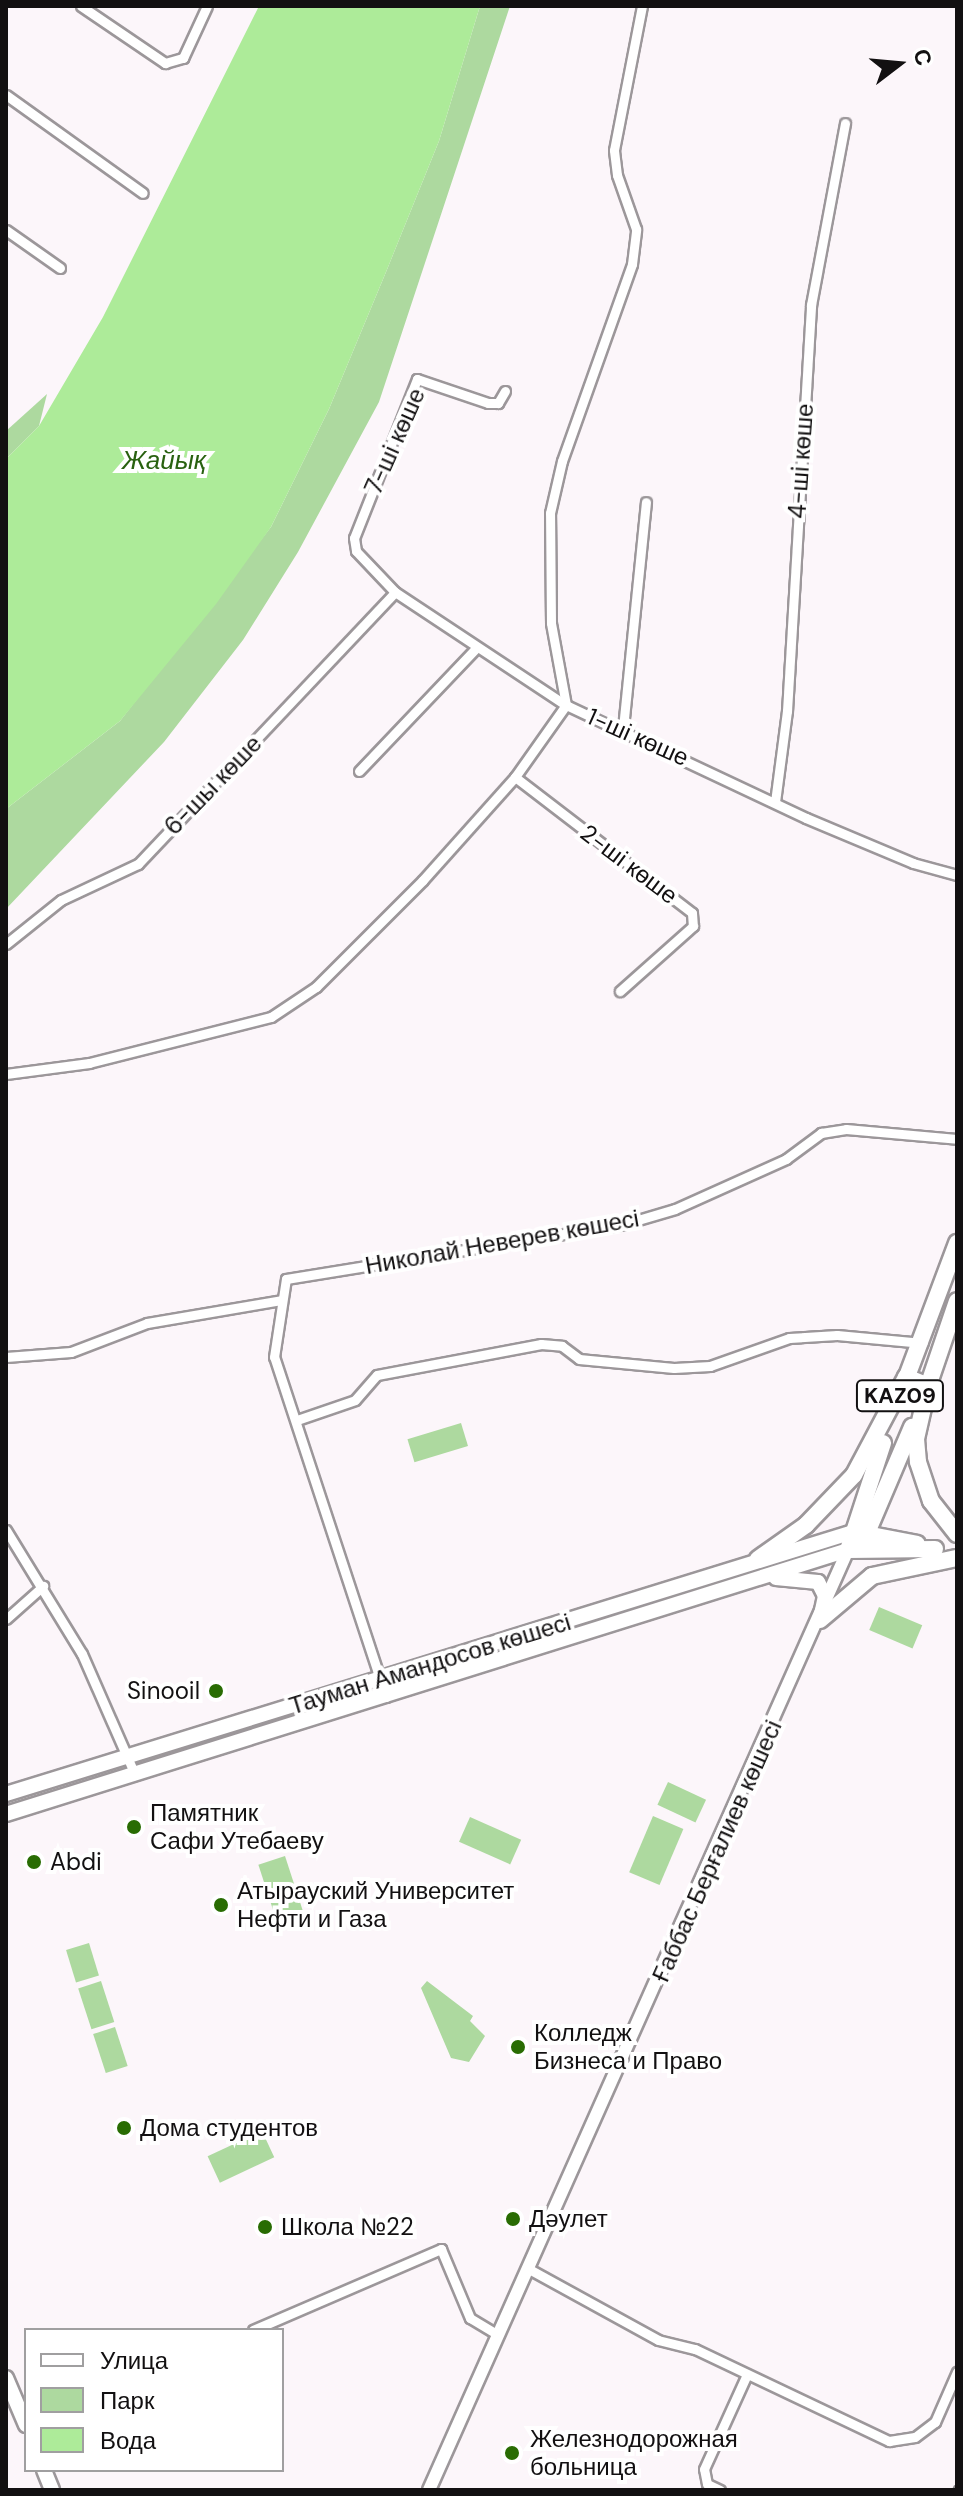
<!DOCTYPE html>
<html>
<head>
<meta charset="utf-8">
<style>
  body { margin:0 }
  #map { position:relative; width:963px; height:2496px; overflow:hidden; background:#fcf6fa; font-family:"DM Sans",sans-serif }
  div>[style] { position:absolute }
  [style*='--x'] { left:calc(var(--x)*1px); top:calc(var(--y)*1px); width:calc(var(--w)*1px); rotate:calc(var(--a)*1deg) }
  .green>* { inset:0; background:#add99f; transform-origin:0 0 }
  .water>* { inset:0; background:#adeb99 }
  .roads { filter:drop-shadow(2px 0 #9c979a) drop-shadow(-2px 0 #9c979a) drop-shadow(0 2px #9c979a) drop-shadow(0 -2px #9c979a) }
  .street>* { height:9px; margin:-4.5px; padding:0 4.5px; transform-origin:4.5px; border-radius:4.5px; background:#fff }
  .secondary>* { height:12px; margin:-6px; padding:0 6px; transform-origin:6px; border-radius:6px; background:#fff }
  .primary>* { height:14px; margin:-7px; padding:0 7px; transform-origin:7px; border-radius:7px; background:#fff }
  .highway>* { height:16px; margin:-8px; padding:0 8px; transform-origin:8px; border-radius:8px; background:#fff }
  .rail>* { height:6px; margin-top:-3px; transform-origin:0; background:repeating-linear-gradient(90deg,#fff 0 9px,#878386 0 18px); box-sizing:border-box; border-block:2px solid #878386 }
  .dots>* { width:22px; height:22px; translate:-50% -50%; box-sizing:border-box; border:4px solid #fff; border-radius:50% }
  span { translate:-50% -50%; white-space:nowrap; text-align:center; line-height:1.15; -webkit-text-stroke:8px #fff; paint-order:stroke }
  .shield-label span { padding:2px 6px; background:#fff; border:2px solid; border-radius:6px; -webkit-text-stroke-width:0 }
  .shield-label { font-size:22px; color:#121011; font-weight:700 }
  .street-label { font-size:24px; color:#121011 }
  .poi-label { font-size:24px; color:#121011 }
  .right { translate:-100% -50%; text-align:right }
  .left { translate:0 -50%; text-align:left }
  .water-label { font-size:26px; color:#296110; font-style:italic }
  .frame { position:absolute; inset:0; border:8px solid #121011; pointer-events:none }
  .legend { position:absolute; left:24px; top:2328px; width:260px; height:144px; box-sizing:border-box; background:#fff; border:2px solid #a09fa0; margin:0; padding:10px 14px; list-style:none; font-size:24px; color:#121011 }
  .legend li { display:flex; align-items:center; gap:16px; height:40px }
  .legend b { width:40px; border:2px solid #a09fa0 }
  .north { position:absolute; left:859px; top:24px; width:80px; height:80px; -webkit-text-stroke:6px #fff; paint-order:stroke; rotate:74deg; font-size:22px; font-weight:700; line-height:32px; text-align:center; color:#121011 }
  .north::after { content:''; display:block; margin:auto; width:28px; height:36px; background:#121011; clip-path:polygon(50% 0,100% 100%,50% 72%,0 100%) }
</style>
</head>
<body>
<div id="map">
  <div class="green">
    <i style="clip-path:polygon(480px 6px,510px 6px,379px 402px,298px 552px,243px 640px,164px 742px,6px 909px,6px 809px,120px 721px,271px 527px,329px 409px,386px 272px,439px 141px)"></i>
    <i style="clip-path:polygon(47px 394px,39px 426px,6px 459px,6px 431px)"></i>
    <i style="left:461px;top:1423px;width:24px;height:56px;rotate:73deg"></i>
    <i style="left:879px;top:1607px;width:47px;height:25px;rotate:23deg"></i>
    <i style="left:668px;top:1782px;width:42px;height:25px;rotate:25deg"></i>
    <i style="left:653px;top:1816px;width:33px;height:61px;rotate:23deg"></i>
    <i style="left:470px;top:1817px;width:56px;height:27px;rotate:24deg"></i>
    <i style="left:285px;top:1856px;width:70px;height:28px;rotate:72deg"></i>
    <i style="left:89px;top:1943px;width:34px;height:24px;rotate:73deg"></i>
    <i style="left:101px;top:1981px;width:43px;height:24px;rotate:72deg"></i>
    <i style="clip-path:polygon(427px 1981px,473px 2016px,470px 2021px,485px 2036px,469px 2062px,451px 2058px,421px 1988px)"></i>
    <i style="left:115px;top:2027px;width:41px;height:23px;rotate:72deg"></i>
    <i style="left:262px;top:2131px;width:29px;height:60px;rotate:65deg"></i>
  </div>
  <div class="water">
    <i style="clip-path:polygon(259px 6px,480px 6px,439px 141px,386px 272px,329px 409px,271px 527px,216px 604px,120px 721px,6px 809px,6px 459px,39px 426px,103px 317px)"></i>
  </div>
  <div class="roads">
    <div class="street">
      <i style="--x:81;--y:6;--w:102;--a:34.2"></i>
      <i style="--x:165;--y:63;--w:19;--a:-16"></i>
      <i style="--x:183;--y:58;--w:57;--a:-65.2"></i>
      <i style="--x:6;--y:95;--w:168;--a:35.6"></i>
      <i style="--x:6;--y:230;--w:66;--a:35.1"></i>
      <i style="--x:505;--y:391;--w:14;--a:120"></i>
      <i style="--x:498;--y:403;--w:10;--a:180"></i>
      <i style="--x:488;--y:403;--w:75;--a:-161.3"></i>
      <i style="--x:417;--y:379;--w:171;--a:111.6"></i>
      <i style="--x:354;--y:538;--w:13;--a:81"></i>
      <i style="--x:356;--y:551;--w:57;--a:46.4"></i>
      <i style="--x:395;--y:592;--w:205;--a:33.5"></i>
      <i style="--x:566;--y:705;--w:265;--a:25.2"></i>
      <i style="--x:806;--y:818;--w:116;--a:22.8"></i>
      <i style="--x:913;--y:863;--w:46;--a:15.3"></i>
      <i style="--x:623;--y:728;--w:227;--a:-84.2"></i>
      <i style="--x:359;--y:771;--w:168;--a:-46.4"></i>
      <i style="--x:515;--y:777;--w:223;--a:37.5"></i>
      <i style="--x:692;--y:913;--w:13;--a:86"></i>
      <i style="--x:693;--y:926;--w:98;--a:138.3"></i>
      <i style="--x:775;--y:802;--w:92;--a:-82.5"></i>
      <i style="--x:787;--y:711;--w:407;--a:-86.6"></i>
      <i style="--x:811;--y:305;--w:185;--a:-79.4"></i>
      <i style="--x:6;--y:944;--w:70;--a:-38.7"></i>
      <i style="--x:61;--y:900;--w:85;--a:-25.1"></i>
      <i style="--x:138;--y:864;--w:374;--a:-46.6"></i>
      <i style="--x:6;--y:1074;--w:84;--a:-7.5"></i>
      <i style="--x:89;--y:1063;--w:188;--a:-14.2"></i>
      <i style="--x:271;--y:1017;--w:54;--a:-33.7"></i>
      <i style="--x:316;--y:987;--w:151;--a:-45"></i>
      <i style="--x:423;--y:880;--w:138;--a:-48.2"></i>
      <i style="--x:515;--y:777;--w:88;--a:-54.7"></i>
      <i style="--x:566;--y:705;--w:83;--a:-100.4"></i>
      <i style="--x:551;--y:623;--w:110;--a:-90.5"></i>
      <i style="--x:550;--y:513;--w:53;--a:-77"></i>
      <i style="--x:562;--y:461;--w:209;--a:-70.4"></i>
      <i style="--x:632;--y:264;--w:35;--a:-83"></i>
      <i style="--x:636;--y:229;--w:57;--a:-109.4"></i>
      <i style="--x:617;--y:175;--w:25;--a:-97"></i>
      <i style="--x:614;--y:150;--w:147;--a:-79"></i>
      <i style="--x:6;--y:1357;--w:65;--a:-4.4"></i>
      <i style="--x:71;--y:1352;--w:81;--a:-20.9"></i>
      <i style="--x:147;--y:1323;--w:136;--a:-9.7"></i>
      <i style="--x:297;--y:1420;--w:61;--a:-19"></i>
      <i style="--x:355;--y:1400;--w:33;--a:-49"></i>
      <i style="--x:377;--y:1375;--w:167;--a:-10.7"></i>
      <i style="--x:541;--y:1344;--w:21;--a:5"></i>
      <i style="--x:562;--y:1346;--w:21;--a:37"></i>
      <i style="--x:579;--y:1359;--w:95;--a:5.4"></i>
      <i style="--x:674;--y:1368;--w:36;--a:-3"></i>
      <i style="--x:710;--y:1366;--w:84;--a:-19.5"></i>
      <i style="--x:789;--y:1338;--w:48;--a:-3.6"></i>
      <i style="--x:837;--y:1335;--w:86;--a:5.3"></i>
      <i style="--x:6;--y:1530;--w:145;--a:58.5"></i>
      <i style="--x:82;--y:1654;--w:132;--a:66.3"></i>
      <i style="--x:6;--y:1619;--w:50;--a:-41.7"></i>
      <i style="--x:386;--y:1697;--w:358;--a:-108.2"></i>
      <i style="--x:274;--y:1357;--w:79;--a:-81.3"></i>
      <i style="--x:286;--y:1279;--w:339;--a:-9.2"></i>
      <i style="--x:621;--y:1225;--w:56;--a:-16.5"></i>
      <i style="--x:675;--y:1209;--w:122;--a:-24.2"></i>
      <i style="--x:786;--y:1159;--w:44;--a:-36.6"></i>
      <i style="--x:821;--y:1133;--w:25;--a:-9"></i>
      <i style="--x:846;--y:1129;--w:111;--a:5.1"></i>
      <i style="--x:529;--y:2269;--w:147;--a:28.8"></i>
      <i style="--x:658;--y:2340;--w:38;--a:14"></i>
      <i style="--x:695;--y:2349;--w:215;--a:25.4"></i>
      <i style="--x:889;--y:2441;--w:26;--a:-9"></i>
      <i style="--x:915;--y:2437;--w:25;--a:-37"></i>
      <i style="--x:935;--y:2422;--w:55;--a:-66.3"></i>
      <i style="--x:253;--y:2330;--w:205;--a:-23.3"></i>
      <i style="--x:441;--y:2249;--w:75;--a:67.2"></i>
      <i style="--x:470;--y:2318;--w:33;--a:31"></i>
      <i style="--x:720;--y:2490;--w:14;--a:-155"></i>
      <i style="--x:707;--y:2484;--w:15;--a:-101"></i>
      <i style="--x:704;--y:2469;--w:104;--a:-65.6"></i>
    </div>
    <div class="secondary">
      <i style="--x:429;--y:2490;--w:1029;--a:-65.98"></i>
    </div>
    <div class="primary">
      <i style="--x:776;--y:1578;--w:42;--a:5.4"></i>
      <i style="--x:818;--y:1582;--w:16;--a:63"></i>
      <i style="--x:825;--y:1596;--w:25;--a:102"></i>
      <i style="--x:6;--y:1794;--w:887;--a:-17.19"></i>
      <i style="--x:6;--y:1814;--w:882;--a:-17.41"></i>
      <i style="--x:6;--y:2378;--w:51;--a:66.9"></i>
      <i style="--x:44;--y:2470;--w:22;--a:68"></i>
    </div>
    <div class="highway">
      <i style="--x:903;--y:1387;--w:154;--a:-69.4"></i>
      <i style="--x:925;--y:1395;--w:99;--a:-71.2"></i>
      <i style="--x:883;--y:1443;--w:113;--a:108.1"></i>
      <i style="--x:848;--y:1550;--w:87;--a:-0.7"></i>
      <i style="--x:861;--y:1533;--w:57;--a:11.1"></i>
      <i style="--x:860;--y:1549;--w:133;--a:-66.9"></i>
      <i style="--x:758;--y:1559;--w:59;--a:-35.3"></i>
      <i style="--x:806;--y:1525;--w:69;--a:-46.2"></i>
      <i style="--x:854;--y:1475;--w:111;--a:-62"></i>
      <i style="--x:906;--y:1377;--w:24;--a:22"></i>
      <i style="--x:928;--y:1386;--w:54;--a:102.8"></i>
      <i style="--x:916;--y:1439;--w:23;--a:85"></i>
      <i style="--x:918;--y:1462;--w:41;--a:71.6"></i>
      <i style="--x:931;--y:1501;--w:42;--a:51.8"></i>
      <i style="--x:820;--y:1620;--w:68;--a:-40.2"></i>
      <i style="--x:872;--y:1576;--w:87;--a:-12"></i>
    </div>
  </div>
  <div class="rail">
    <i style="--x:955;--y:2490;--w:4;--a:-63"></i>
  </div>
  <div class="dots">
    <i style="left:216px;top:1691px;background:#296c03"></i>
    <i style="left:134px;top:1827px;background:#296c03"></i>
    <i style="left:34px;top:1862px;background:#296c03"></i>
    <i style="left:221px;top:1905px;background:#296c03"></i>
    <i style="left:518px;top:2047px;background:#296c03"></i>
    <i style="left:124px;top:2128px;background:#296c03"></i>
    <i style="left:513px;top:2219px;background:#296c03"></i>
    <i style="left:265px;top:2227px;background:#296c03"></i>
    <i style="left:512px;top:2453px;background:#296c03"></i>
  </div>
  <div class="shield-label">
    <span style="left:900px;top:1396px">KAZ09</span>
  </div>
  <div class="street-label">
    <span style="left:395px;top:441px;rotate:-66deg">7-шi көше</span>
    <span style="left:801px;top:461px;rotate:-86deg">4-шi көше</span>
    <span style="left:638px;top:737px;rotate:24deg">1-ші көше</span>
    <span style="left:213px;top:785px;rotate:-46deg">6-шы көше</span>
    <span style="left:629px;top:864px;rotate:37deg">2-ші көше</span>
    <span style="left:502px;top:1242px;rotate:-10deg">Николай Неверев көшесі</span>
    <span style="left:430px;top:1664px;rotate:-17deg">Тауман Амандосов көшесі</span>
    <span style="left:717px;top:1851px;rotate:-66deg">Ғаббас Берғалиев көшесі</span>
  </div>
  <div class="poi-label">
    <span class="right" style="left:200px;top:1691px">Sinooil</span>
    <span class="left" style="left:150px;top:1827px">Памятник<br>Сафи Утебаеву</span>
    <span class="left" style="left:50px;top:1862px">Abdi</span>
    <span class="left" style="left:237px;top:1905px">Атырауский Университет<br>Нефти и Газа</span>
    <span class="left" style="left:534px;top:2047px">Колледж<br>Бизнеса и Право</span>
    <span class="left" style="left:140px;top:2128px">Дома студентов</span>
    <span class="left" style="left:529px;top:2219px">Дәулет</span>
    <span class="left" style="left:281px;top:2227px">Школа №22</span>
    <span class="left" style="left:530px;top:2453px">Железнодорожная<br>больница</span>
  </div>
  <div class="water-label">
    <span style="left:164px;top:461px">Жайық</span>
  </div>
  <div class="frame"></div>
  <ul class="legend">
  <li><b style="height:10px;background:#fff"></b>Улица</li>
  <li><b style="height:22px;background:#add99f"></b>Парк</li>
  <li><b style="height:22px;background:#adeb99"></b>Вода</li>
  </ul>
  <div class="north">С</div>
</div>
</body>
</html>
